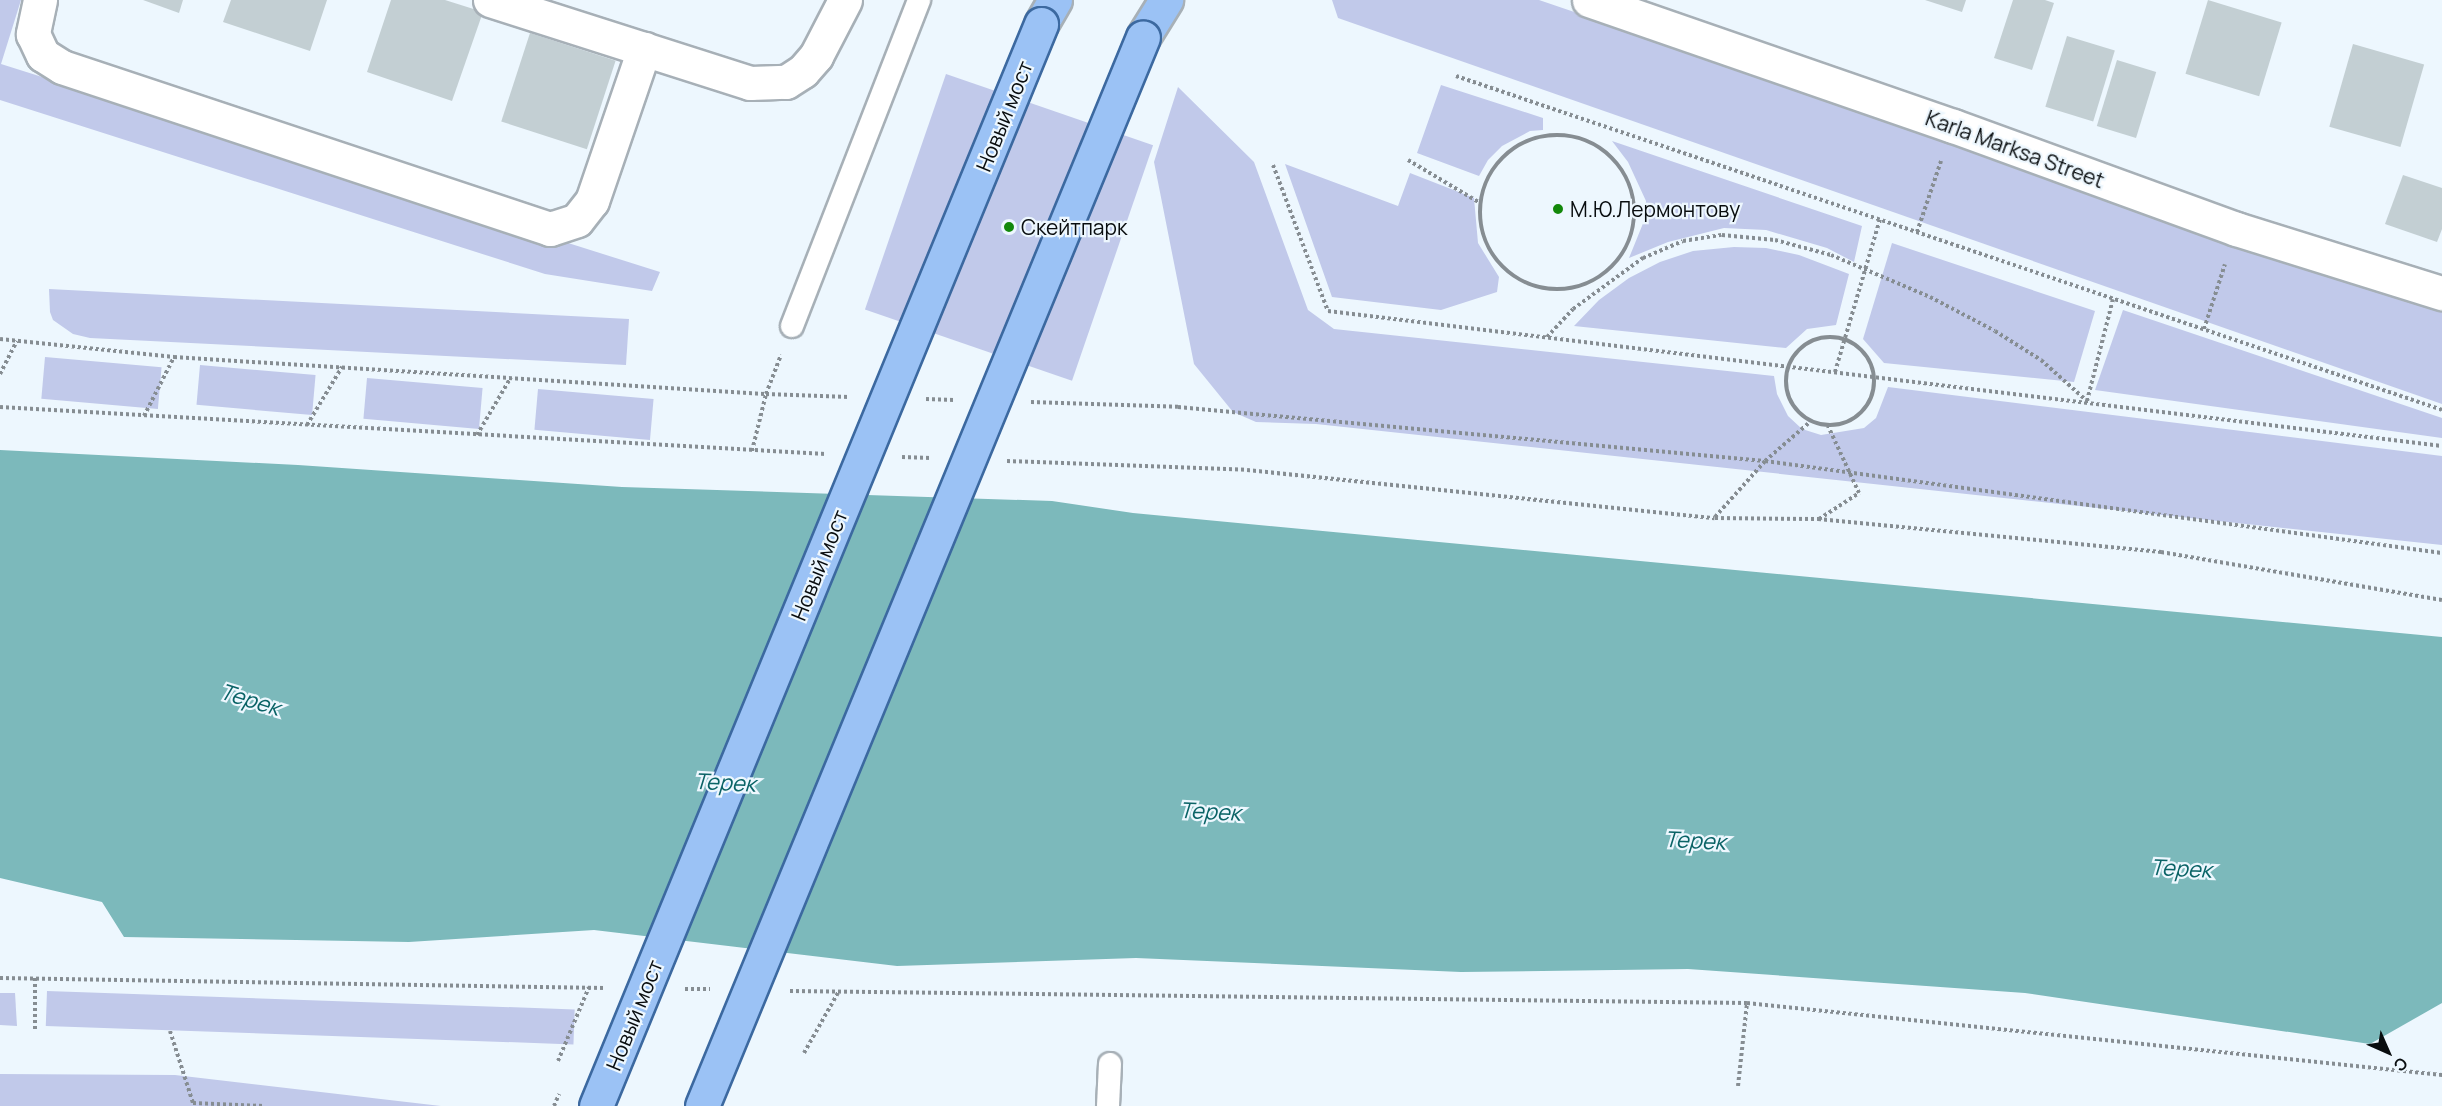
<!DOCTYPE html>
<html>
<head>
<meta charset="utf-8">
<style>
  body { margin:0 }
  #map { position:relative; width:2442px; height:1106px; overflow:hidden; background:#edf7fe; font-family:Manrope,sans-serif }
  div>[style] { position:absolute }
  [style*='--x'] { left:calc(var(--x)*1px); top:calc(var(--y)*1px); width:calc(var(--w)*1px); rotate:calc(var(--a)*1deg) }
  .green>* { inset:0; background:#c1c9ea; transform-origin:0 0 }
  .water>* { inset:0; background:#7cb9bb }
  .building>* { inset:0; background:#c3cfd3; transform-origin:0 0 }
  .path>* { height:4px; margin-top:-2px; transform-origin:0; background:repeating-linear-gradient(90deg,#868d92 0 3px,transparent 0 6px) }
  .path>.ring { margin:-2px; padding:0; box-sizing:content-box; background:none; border:4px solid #868d92; border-radius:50% }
  .roads { filter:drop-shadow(2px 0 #a7b0b7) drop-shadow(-2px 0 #a7b0b7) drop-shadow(0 2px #a7b0b7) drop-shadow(0 -2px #a7b0b7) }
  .service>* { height:22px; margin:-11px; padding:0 11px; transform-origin:11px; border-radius:11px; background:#fff }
  .minor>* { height:33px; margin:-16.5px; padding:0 16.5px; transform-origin:16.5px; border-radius:16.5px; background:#fff }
  .primary>* { height:33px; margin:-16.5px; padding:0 16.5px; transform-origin:16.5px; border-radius:16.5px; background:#9bc2f5 }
  .path-bridge>* { height:4px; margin-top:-2px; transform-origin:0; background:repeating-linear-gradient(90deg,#868d92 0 3px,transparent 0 6px) }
  .bridges { filter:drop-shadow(2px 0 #3c69a0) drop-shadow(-2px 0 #3c69a0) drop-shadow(0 2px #3c69a0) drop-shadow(0 -2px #3c69a0) }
  .primary-bridge>* { height:33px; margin:-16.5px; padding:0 16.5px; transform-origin:16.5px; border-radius:16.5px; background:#9bc2f5 }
  .dots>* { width:16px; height:16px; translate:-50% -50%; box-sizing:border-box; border:3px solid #edf7fe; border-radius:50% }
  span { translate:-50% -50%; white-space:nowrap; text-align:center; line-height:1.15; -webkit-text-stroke:4.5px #edf7fe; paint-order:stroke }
  .street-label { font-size:21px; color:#090d0f }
  .poi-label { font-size:21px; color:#090d0f }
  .left { translate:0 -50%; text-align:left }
  .water-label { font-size:22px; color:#0a6366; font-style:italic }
  .north { position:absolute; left:2358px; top:1022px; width:60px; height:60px; -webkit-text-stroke:4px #edf7fe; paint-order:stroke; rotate:135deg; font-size:16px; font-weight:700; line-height:24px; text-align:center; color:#090d0f }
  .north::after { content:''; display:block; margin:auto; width:21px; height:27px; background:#090d0f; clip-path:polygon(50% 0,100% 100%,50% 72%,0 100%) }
</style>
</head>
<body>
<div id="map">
  <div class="green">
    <i style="clip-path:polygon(0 0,21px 0,1px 64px,660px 272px,652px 291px,545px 274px,0 100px)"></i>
    <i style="clip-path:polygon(1332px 0,1539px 0,2442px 307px,2442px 404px,1338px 18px)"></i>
    <i style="left:946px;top:74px;width:219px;height:249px;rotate:19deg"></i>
    <i style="clip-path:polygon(1441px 85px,1543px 118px,1543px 130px,1530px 131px,1502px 146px,1488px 160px,1479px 176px,1417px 153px)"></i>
    <i style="clip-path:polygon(1178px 87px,1254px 162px,1308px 310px,1334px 329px,1774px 376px,1777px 394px,1788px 416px,1802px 429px,1821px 435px,1864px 428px,1876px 418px,1888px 387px,2442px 456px,2442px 545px,1316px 424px,1256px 422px,1233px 412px,1194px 364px,1154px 162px)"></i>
    <i style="clip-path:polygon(1612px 141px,1862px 226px,1854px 262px,1827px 248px,1766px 230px,1724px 228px,1668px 242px,1629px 258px,1644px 221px,1646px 201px,1628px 162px)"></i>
    <i style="clip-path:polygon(1285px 164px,1398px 206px,1410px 173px,1474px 198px,1478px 243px,1499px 277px,1497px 292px,1441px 310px,1332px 297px)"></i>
    <i style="clip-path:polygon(1892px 243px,2095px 311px,2074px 382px,1884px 363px,1863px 339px)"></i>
    <i style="clip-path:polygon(1734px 247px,1766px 248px,1799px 255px,1849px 274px,1836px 325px,1807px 329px,1786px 348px,1574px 326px,1599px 300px,1629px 278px,1660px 262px,1693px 251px)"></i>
    <i style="clip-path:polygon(49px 289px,629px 319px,626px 365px,90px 338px,73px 334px,53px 320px,50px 312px)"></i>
    <i style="clip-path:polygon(2123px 310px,2442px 418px,2442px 438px,2095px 390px)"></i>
    <i style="left:45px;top:357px;width:117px;height:42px;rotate:5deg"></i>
    <i style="left:200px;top:365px;width:116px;height:40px;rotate:5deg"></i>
    <i style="left:367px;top:378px;width:116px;height:41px;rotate:5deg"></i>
    <i style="left:538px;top:389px;width:116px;height:41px;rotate:5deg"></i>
    <i style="left:47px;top:991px;width:528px;height:35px;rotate:2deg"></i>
    <i style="clip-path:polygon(0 993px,15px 993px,17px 1026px,0 1025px)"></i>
    <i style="clip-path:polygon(0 1074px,175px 1075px,441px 1106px,0 1106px)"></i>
  </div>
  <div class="water">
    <i style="clip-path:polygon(0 450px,298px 465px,622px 487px,1052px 501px,1133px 513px,2442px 637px,2442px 1003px,2370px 1044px,2025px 993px,1688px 969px,1461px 972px,1136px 958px,897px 966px,594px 930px,409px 942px,124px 937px,102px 902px,0 878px)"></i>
  </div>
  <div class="building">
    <i style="clip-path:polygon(143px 0,183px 0,179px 13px)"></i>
    <i style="clip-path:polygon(231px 0,327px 0,310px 51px,223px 22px)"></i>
    <i style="clip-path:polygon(391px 0,445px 0,483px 12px,452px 101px,367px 72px)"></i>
    <i style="clip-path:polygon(1925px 0,1966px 0,1962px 12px)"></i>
    <i style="clip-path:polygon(2013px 0,2045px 0,2054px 3px,2032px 70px,1994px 58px)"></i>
    <i style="left:2208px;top:0;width:77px;height:77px;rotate:17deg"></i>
    <i style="left:530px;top:33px;width:90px;height:93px;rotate:18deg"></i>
    <i style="left:2067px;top:36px;width:50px;height:74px;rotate:17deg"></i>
    <i style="left:2353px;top:44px;width:74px;height:86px;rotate:16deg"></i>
    <i style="left:2117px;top:60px;width:41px;height:69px;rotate:17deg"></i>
    <i style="clip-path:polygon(2403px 175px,2442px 188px,2442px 229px,2437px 242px,2385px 224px)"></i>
  </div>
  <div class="path">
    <i style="--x:1456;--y:76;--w:1041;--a:18.71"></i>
    <i class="ring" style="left:1480px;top:135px;width:150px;height:150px"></i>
    <i style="--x:1408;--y:160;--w:84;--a:30.8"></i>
    <i style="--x:1273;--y:165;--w:156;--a:69.4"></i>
    <i style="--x:1328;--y:311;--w:1122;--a:6.91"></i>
    <i style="--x:1917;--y:232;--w:75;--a:-71.3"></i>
    <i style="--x:2204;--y:329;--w:68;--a:-72.1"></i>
    <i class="ring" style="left:1786px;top:337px;width:84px;height:84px"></i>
    <i style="--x:1547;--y:337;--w:38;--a:-47"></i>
    <i style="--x:1573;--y:309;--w:87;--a:-36.1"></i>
    <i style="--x:1643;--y:258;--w:43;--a:-23"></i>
    <i style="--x:1683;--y:241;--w:39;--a:-9"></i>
    <i style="--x:1722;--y:235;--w:53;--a:5.4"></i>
    <i style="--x:1775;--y:240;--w:58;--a:15"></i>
    <i style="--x:1831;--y:255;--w:108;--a:23"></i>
    <i style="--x:1930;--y:297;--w:73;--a:27.6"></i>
    <i style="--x:1995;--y:331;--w:54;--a:32.2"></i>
    <i style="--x:2041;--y:360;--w:62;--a:41.7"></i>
    <i style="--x:2087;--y:401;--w:105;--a:-75.7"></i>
    <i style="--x:0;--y:339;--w:175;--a:5.9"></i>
    <i style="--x:174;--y:357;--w:593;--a:3.58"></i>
    <i style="--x:766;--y:394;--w:83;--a:2.1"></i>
    <i style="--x:1835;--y:372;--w:159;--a:-73.6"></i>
    <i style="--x:0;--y:374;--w:37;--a:-63"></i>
    <i style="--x:926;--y:399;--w:28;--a:2"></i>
    <i style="--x:1031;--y:402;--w:147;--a:1.9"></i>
    <i style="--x:1178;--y:407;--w:589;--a:5.26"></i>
    <i style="--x:1765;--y:461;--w:683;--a:7.74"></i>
    <i style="--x:0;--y:407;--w:827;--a:3.26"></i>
    <i style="--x:144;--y:416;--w:66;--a:-63"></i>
    <i style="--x:307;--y:425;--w:68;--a:-58.9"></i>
    <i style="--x:477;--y:435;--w:67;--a:-59.6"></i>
    <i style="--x:752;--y:451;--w:59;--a:-76.2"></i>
    <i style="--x:766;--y:394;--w:42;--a:-69"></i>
    <i style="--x:902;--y:457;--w:29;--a:2"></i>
    <i style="--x:1007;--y:461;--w:240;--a:2.1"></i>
    <i style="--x:1247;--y:470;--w:470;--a:5.9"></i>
    <i style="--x:1715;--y:518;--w:103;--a:0.6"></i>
    <i style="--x:1818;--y:519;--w:345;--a:5.5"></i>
    <i style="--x:2161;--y:552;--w:285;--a:9.7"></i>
    <i style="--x:1715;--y:517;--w:75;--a:-48.2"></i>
    <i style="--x:1765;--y:461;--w:61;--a:-41"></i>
    <i style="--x:1819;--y:519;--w:48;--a:-33"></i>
    <i style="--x:1859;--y:493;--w:74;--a:-114.8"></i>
    <i style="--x:0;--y:978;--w:605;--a:0.95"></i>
    <i style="--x:35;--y:978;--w:51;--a:90"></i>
    <i style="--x:685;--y:989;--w:25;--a:0"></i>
    <i style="--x:790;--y:991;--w:957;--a:0.72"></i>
    <i style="--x:1747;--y:1003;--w:699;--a:5.91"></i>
    <i style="--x:170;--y:1031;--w:76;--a:72.3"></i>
    <i style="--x:193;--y:1103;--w:71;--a:2.4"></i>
    <i style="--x:804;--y:1053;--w:71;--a:-60.6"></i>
    <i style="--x:558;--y:1061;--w:80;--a:-67.3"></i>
    <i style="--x:1738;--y:1086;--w:83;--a:-83.8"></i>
  </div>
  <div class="roads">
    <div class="service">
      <i style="--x:792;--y:326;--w:350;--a:-68.7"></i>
      <i style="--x:1108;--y:1106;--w:42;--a:-87.3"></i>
    </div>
    <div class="minor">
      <i style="--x:40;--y:0;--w:35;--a:102"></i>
      <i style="--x:33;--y:34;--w:23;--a:65"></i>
      <i style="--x:43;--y:55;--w:22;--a:32"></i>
      <i style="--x:62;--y:67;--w:514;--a:18.36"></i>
      <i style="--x:550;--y:229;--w:28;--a:-18"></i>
      <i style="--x:577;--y:220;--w:24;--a:-52"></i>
      <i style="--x:592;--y:201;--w:161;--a:-71.1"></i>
      <i style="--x:490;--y:0;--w:273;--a:17.7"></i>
      <i style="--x:750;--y:83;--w:36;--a:-2"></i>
      <i style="--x:786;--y:82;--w:20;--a:-33"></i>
      <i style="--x:803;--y:71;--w:20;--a:-49"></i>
      <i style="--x:816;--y:56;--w:63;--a:-62.6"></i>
      <i style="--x:1589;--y:0;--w:385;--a:19.1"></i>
      <i style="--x:1953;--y:126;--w:301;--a:20"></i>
      <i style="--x:2236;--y:229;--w:216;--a:17.3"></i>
    </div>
    <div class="primary">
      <i style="--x:1041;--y:24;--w:28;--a:-60"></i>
      <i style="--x:1143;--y:37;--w:44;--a:-58.1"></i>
    </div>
  </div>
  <div class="path-bridge">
    <i style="--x:554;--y:1106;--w:13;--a:-67"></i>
  </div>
  <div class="bridges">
    <div class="primary-bridge">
      <i style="--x:596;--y:1106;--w:1170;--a:-67.64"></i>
      <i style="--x:702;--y:1106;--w:1156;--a:-67.58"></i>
    </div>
  </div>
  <div class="dots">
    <i style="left:1558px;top:209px;background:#13880a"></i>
    <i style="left:1009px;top:227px;background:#13880a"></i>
  </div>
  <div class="street-label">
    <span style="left:1004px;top:116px;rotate:-68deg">Новый мост</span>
    <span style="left:2015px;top:149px;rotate:20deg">Karla Marksa Street</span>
    <span style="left:819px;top:565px;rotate:-68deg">Новый мост</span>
    <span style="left:634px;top:1015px;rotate:-68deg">Новый мост</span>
  </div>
  <div class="poi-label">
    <span class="left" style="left:1570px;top:209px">М.Ю.Лермонтову</span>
    <span class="left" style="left:1021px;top:227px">Скейтпарк</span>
  </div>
  <div class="water-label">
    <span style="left:250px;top:700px;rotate:17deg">Терек</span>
    <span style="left:725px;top:783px;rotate:3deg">Терек</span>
    <span style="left:1210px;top:812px;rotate:3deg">Терек</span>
    <span style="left:1695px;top:841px;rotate:3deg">Терек</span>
    <span style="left:2181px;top:869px;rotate:3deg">Терек</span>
  </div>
  <div class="north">С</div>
</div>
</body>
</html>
